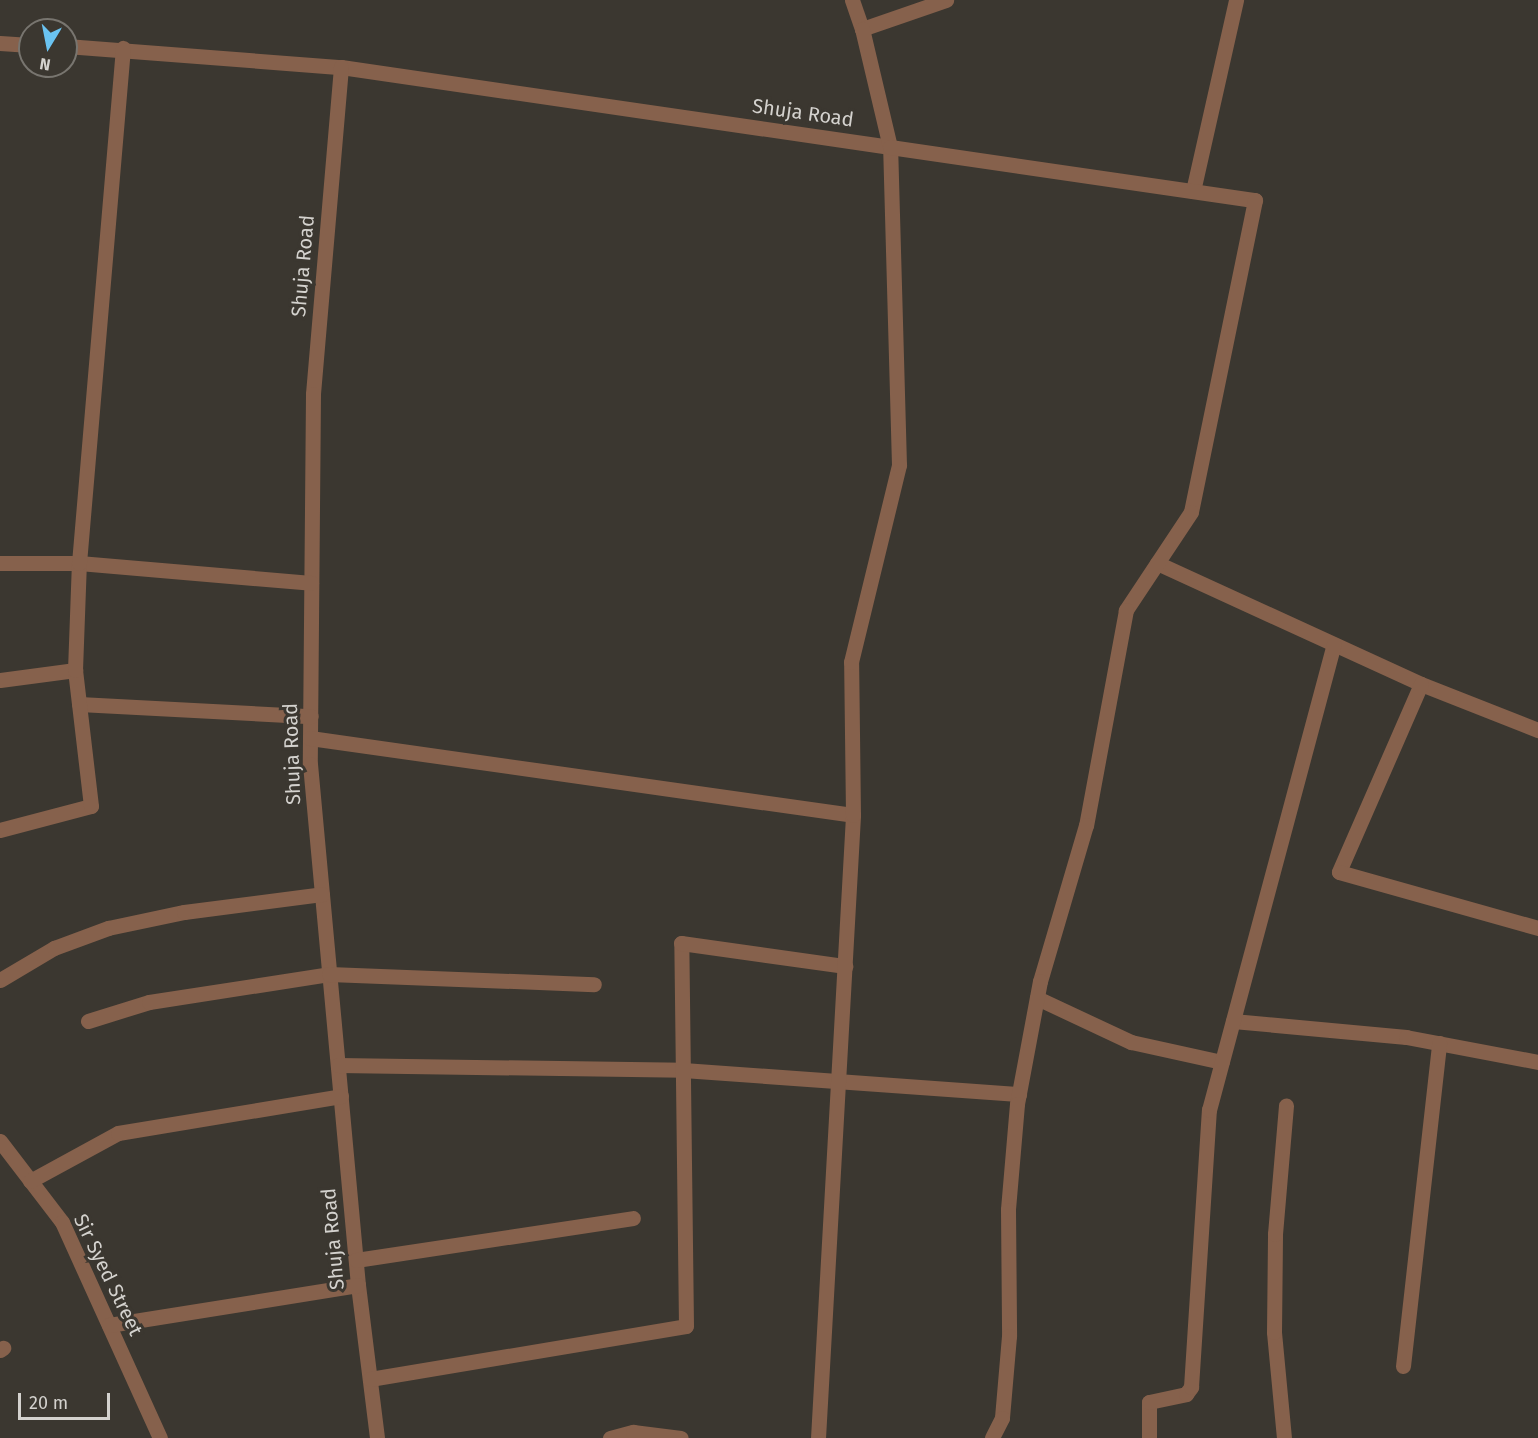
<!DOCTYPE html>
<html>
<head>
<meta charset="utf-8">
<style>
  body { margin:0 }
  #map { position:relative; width:1538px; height:1438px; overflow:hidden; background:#3b3730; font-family:"Fira Sans",sans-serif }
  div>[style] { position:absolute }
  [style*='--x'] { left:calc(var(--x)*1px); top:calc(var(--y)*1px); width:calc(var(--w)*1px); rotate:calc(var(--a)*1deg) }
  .minor>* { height:15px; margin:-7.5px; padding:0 7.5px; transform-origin:7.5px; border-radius:7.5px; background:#86614c }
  span { translate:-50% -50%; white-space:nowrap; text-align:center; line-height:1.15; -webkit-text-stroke:6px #3b3730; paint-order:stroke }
  .street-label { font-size:20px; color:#d4d2ce }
  .north { position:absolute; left:18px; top:18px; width:60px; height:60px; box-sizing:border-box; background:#3b3730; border:2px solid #78756f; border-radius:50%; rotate:190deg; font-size:16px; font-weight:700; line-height:24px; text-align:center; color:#d4d2ce }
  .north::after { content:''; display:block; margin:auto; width:21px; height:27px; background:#6ac3f1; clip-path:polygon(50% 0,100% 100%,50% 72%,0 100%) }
  .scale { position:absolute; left:18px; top:1393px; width:92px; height:27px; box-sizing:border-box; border:3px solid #d4d2ce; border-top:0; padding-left:8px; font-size:18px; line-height:21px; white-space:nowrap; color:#d4d2ce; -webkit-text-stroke:4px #3b3730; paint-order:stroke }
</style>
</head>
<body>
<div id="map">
  <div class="minor">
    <i style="--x:852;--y:0;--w:31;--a:71"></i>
    <i style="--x:862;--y:29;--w:89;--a:-19"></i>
    <i style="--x:0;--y:43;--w:30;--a:4"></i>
    <i style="--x:66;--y:46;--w:276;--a:4.4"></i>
    <i style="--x:341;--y:67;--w:555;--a:8.29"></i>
    <i style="--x:890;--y:147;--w:121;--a:-103.3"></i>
    <i style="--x:341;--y:67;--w:328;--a:94.9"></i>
    <i style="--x:313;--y:394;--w:370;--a:90.5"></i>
    <i style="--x:310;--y:764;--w:523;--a:84.74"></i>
    <i style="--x:358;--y:1285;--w:154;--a:82.9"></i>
    <i style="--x:1193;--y:191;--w:196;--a:-77.3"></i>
    <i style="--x:0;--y:563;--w:79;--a:0"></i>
    <i style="--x:79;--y:563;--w:233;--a:4.9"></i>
    <i style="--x:1157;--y:563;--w:290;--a:24.6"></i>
    <i style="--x:1421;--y:684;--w:126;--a:21.5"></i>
    <i style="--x:0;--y:680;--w:76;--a:-7.6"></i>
    <i style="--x:1421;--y:684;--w:205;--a:113.6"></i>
    <i style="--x:1339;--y:872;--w:207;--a:15.7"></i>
    <i style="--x:79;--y:704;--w:232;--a:3"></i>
    <i style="--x:310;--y:738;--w:548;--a:8.07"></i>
    <i style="--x:0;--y:830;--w:94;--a:-14.8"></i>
    <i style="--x:91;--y:806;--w:137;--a:-96.7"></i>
    <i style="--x:75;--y:670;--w:107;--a:-87.9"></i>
    <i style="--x:79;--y:563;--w:517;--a:-85.12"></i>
    <i style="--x:0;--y:980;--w:63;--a:-30.7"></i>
    <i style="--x:54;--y:948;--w:58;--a:-20.3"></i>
    <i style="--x:108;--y:928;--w:78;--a:-11.9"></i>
    <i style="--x:184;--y:912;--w:139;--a:-7.4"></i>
    <i style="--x:1037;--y:998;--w:104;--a:25.1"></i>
    <i style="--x:1131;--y:1042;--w:93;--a:12.4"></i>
    <i style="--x:88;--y:1021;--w:64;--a:-17.3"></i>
    <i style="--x:149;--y:1002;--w:182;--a:-8.8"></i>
    <i style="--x:329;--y:974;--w:265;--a:2.2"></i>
    <i style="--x:1233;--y:1021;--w:174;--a:5.3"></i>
    <i style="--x:1406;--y:1037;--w:134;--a:10.7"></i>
    <i style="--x:338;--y:1065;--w:345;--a:0.8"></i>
    <i style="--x:683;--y:1070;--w:337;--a:4.1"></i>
    <i style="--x:0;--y:1141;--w:102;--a:52.6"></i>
    <i style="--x:62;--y:1222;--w:237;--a:65.6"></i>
    <i style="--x:30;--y:1181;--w:100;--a:-28.6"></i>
    <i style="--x:118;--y:1133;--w:226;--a:-9.4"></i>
    <i style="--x:356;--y:1260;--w:280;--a:-8.6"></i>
    <i style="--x:109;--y:1325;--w:252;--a:-9.1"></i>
    <i style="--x:0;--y:1350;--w:4;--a:-34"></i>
    <i style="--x:1403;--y:1366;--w:325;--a:-83.6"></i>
    <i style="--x:370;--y:1379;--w:320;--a:-9.5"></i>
    <i style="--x:686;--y:1326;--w:383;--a:-90.7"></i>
    <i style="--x:681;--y:943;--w:166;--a:8"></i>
    <i style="--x:610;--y:1438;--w:24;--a:-15"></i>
    <i style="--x:633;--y:1432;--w:48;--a:7.1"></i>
    <i style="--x:818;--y:1438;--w:624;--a:-86.78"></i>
    <i style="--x:853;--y:815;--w:153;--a:-90.7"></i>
    <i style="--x:851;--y:662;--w:203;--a:-76.3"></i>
    <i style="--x:899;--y:465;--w:318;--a:-91.6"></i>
    <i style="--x:890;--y:147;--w:369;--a:8.3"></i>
    <i style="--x:1255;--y:200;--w:318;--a:101.6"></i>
    <i style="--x:1191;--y:512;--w:118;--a:123.6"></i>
    <i style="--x:1126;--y:610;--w:219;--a:100.5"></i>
    <i style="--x:1086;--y:825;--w:163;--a:106.4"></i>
    <i style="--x:1040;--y:981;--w:125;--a:100.6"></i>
    <i style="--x:1017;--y:1104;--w:106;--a:94.9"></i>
    <i style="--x:1008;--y:1210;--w:126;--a:89.5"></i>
    <i style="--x:1009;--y:1336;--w:82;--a:94.9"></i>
    <i style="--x:1002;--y:1418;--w:22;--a:117"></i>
    <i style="--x:1149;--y:1438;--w:36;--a:-90"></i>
    <i style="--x:1149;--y:1402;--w:38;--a:-12"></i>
    <i style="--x:1186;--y:1394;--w:9;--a:-54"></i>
    <i style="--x:1191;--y:1387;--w:278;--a:-86.3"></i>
    <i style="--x:1209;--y:1110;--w:482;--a:-75"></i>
    <i style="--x:1284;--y:1438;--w:106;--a:-95.4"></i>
    <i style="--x:1274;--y:1332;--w:98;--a:-89.4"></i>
    <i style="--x:1275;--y:1234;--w:129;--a:-85.1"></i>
  </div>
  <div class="street-label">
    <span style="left:803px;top:113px;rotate:8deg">Shuja Road</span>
    <span style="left:303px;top:266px;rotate:-85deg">Shuja Road</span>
    <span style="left:292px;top:754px;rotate:-92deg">Shuja Road</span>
    <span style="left:333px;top:1239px;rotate:-95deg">Shuja Road</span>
    <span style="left:108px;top:1275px;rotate:64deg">Sir Syed Street</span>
  </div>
  <div class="north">N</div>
  <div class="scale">20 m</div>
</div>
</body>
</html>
